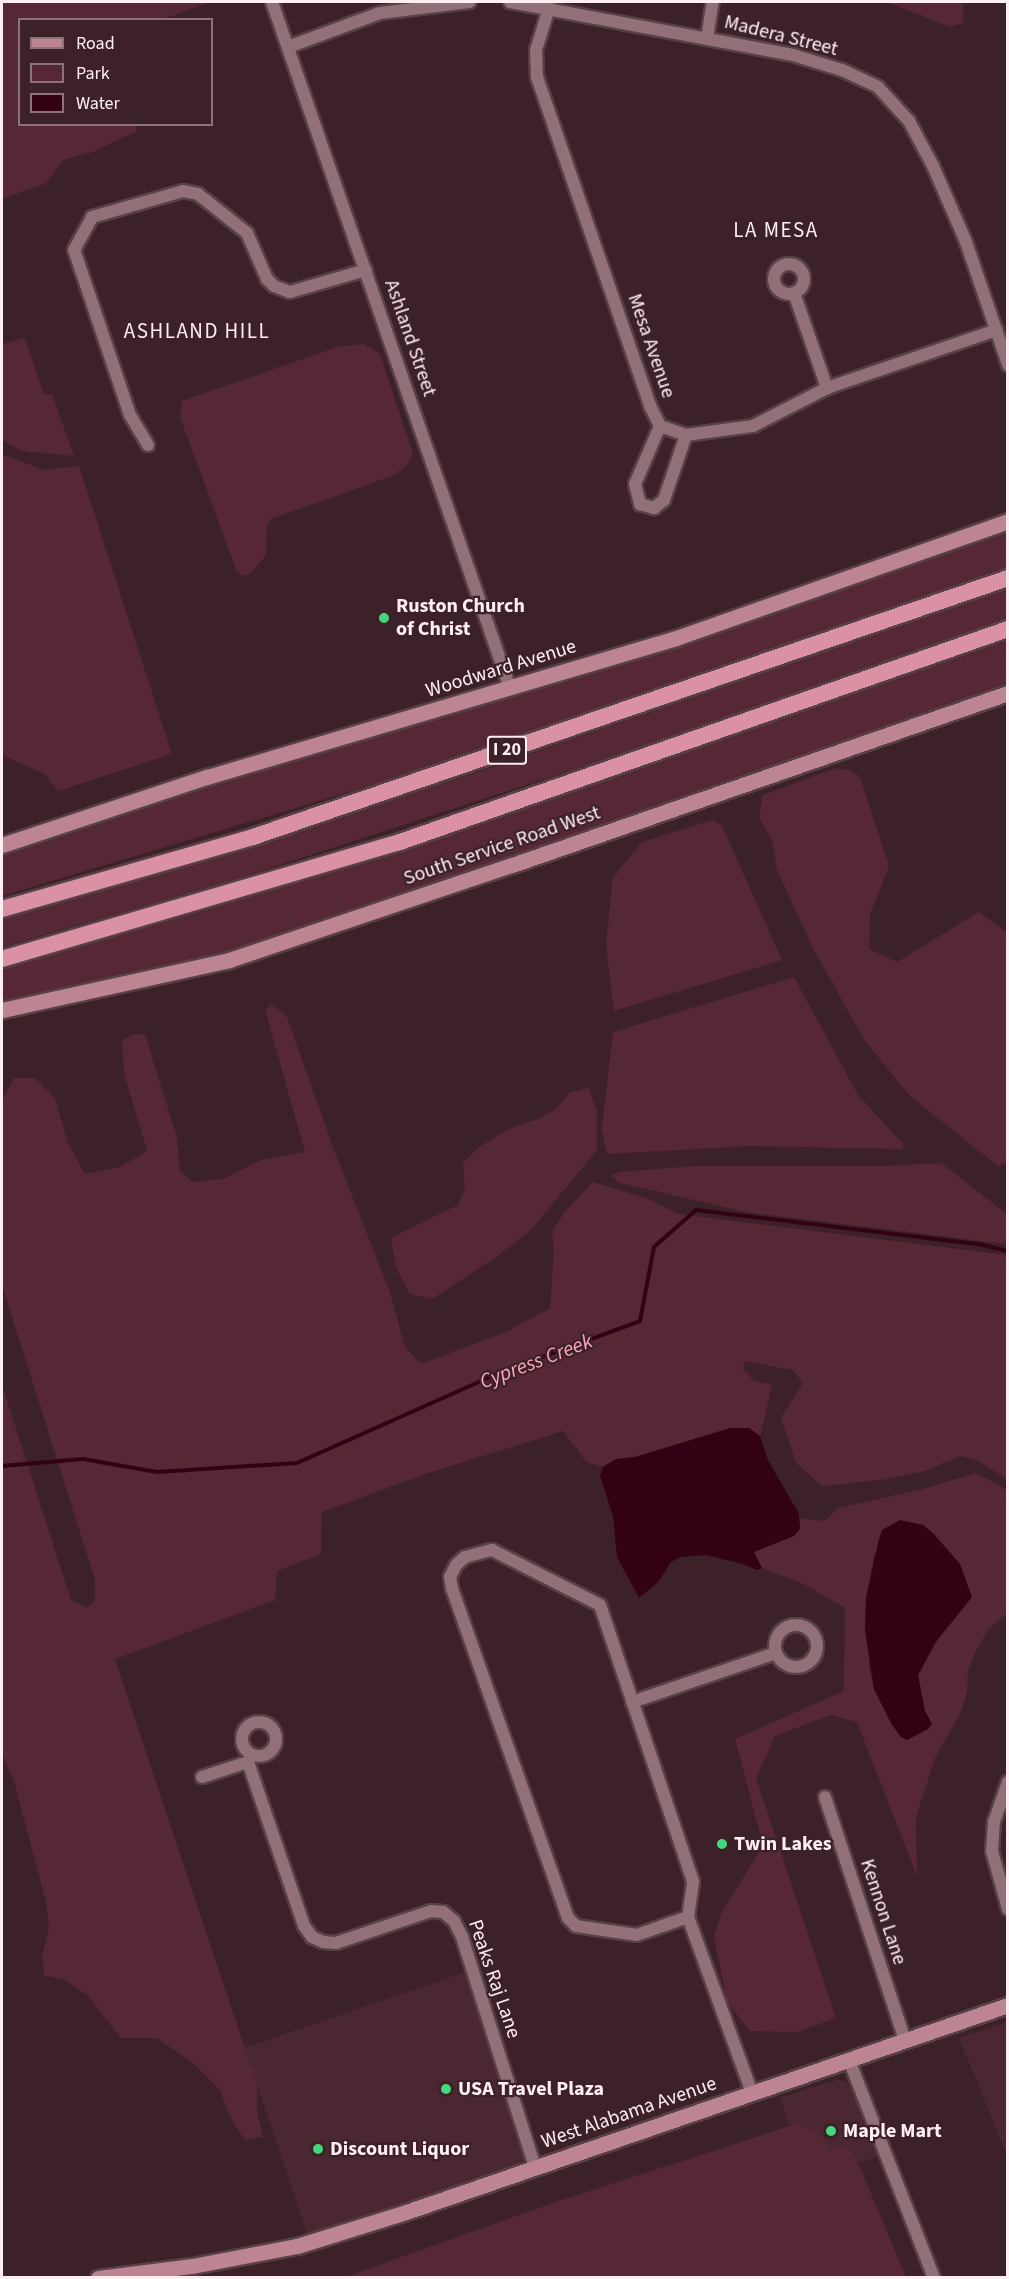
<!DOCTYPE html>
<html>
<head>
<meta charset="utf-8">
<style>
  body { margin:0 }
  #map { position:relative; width:1009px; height:2279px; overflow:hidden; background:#3d2128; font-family:"Source Sans 3",sans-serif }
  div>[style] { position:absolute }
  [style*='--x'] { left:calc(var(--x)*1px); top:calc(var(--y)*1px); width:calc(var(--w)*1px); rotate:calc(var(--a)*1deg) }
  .built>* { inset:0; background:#4b2731 }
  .green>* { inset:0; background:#562836 }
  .water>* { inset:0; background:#320114 }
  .stream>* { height:4px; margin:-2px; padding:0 2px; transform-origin:2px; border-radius:2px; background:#320114 }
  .roads { filter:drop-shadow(2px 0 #574047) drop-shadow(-2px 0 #574047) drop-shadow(0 2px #574047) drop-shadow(0 -2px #574047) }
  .minor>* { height:12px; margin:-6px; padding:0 6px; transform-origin:6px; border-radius:6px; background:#927078 }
  .minor>.ring { margin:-6px; padding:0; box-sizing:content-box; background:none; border:12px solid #927078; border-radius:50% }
  .major>* { height:15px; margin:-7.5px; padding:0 7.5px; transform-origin:7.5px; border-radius:7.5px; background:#bd8492 }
  .highway>* { height:16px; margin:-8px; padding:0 8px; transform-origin:8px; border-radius:8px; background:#da91a4 }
  .dots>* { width:16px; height:16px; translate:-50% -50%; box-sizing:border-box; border:3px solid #3d2128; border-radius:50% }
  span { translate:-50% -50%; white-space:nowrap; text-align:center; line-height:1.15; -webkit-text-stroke:4.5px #3d2128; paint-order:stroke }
  .shield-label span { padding:2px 4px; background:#3d2128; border:2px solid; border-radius:4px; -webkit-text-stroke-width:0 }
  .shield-label { font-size:18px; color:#ffeff2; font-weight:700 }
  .street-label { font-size:20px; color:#ffeff2 }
  .poi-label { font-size:20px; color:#ffeff2; font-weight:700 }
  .left { translate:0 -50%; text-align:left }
  .neighbourhood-label { font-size:21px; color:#ffeff2; letter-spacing:1.5px }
  .water-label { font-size:21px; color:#fea7be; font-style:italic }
  .frame { position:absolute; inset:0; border:3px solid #ffeff2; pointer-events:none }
  .legend { position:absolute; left:18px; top:18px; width:195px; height:108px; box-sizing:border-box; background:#3d2128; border:2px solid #8b7379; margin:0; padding:8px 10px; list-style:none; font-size:18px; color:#ffeff2 }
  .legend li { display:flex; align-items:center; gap:12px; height:30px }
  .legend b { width:30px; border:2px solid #8b7379 }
</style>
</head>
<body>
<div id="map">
  <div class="built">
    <i style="clip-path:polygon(465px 1972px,481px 2013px,525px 2150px,523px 2164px,403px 2206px,307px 2233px,245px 2048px)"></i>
    <i style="clip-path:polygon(1007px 2022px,1008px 2022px,1007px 2155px,959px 2038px)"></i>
    <i style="clip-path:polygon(837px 2080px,845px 2082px,852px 2088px,879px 2156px,859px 2163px,854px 2153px,829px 2150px,796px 2124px,790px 2126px,780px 2098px)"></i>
  </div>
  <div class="green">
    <i style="clip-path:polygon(2px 2px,211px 2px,163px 19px,20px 20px,20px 124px,136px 125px,137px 131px,95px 151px,63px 160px,46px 183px,2px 199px)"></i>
    <i style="clip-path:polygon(887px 2px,963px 2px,963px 23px,950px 27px)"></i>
    <i style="clip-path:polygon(25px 338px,44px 395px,52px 394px,74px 456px,22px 451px,2px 440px,2px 344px)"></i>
    <i style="clip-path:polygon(364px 344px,380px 354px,412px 451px,412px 458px,403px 469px,392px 476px,271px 519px,267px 527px,266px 555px,251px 573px,243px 576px,237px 572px,180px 417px,182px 401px,337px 347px)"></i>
    <i style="clip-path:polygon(2px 454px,44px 470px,79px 466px,172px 754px,58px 791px,44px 774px,2px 755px)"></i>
    <i style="clip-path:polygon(1007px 530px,1007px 568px,535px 732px,379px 783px,2px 896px,2px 852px,271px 766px,712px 635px)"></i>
    <i style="clip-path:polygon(1007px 588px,1007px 620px,665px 740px,227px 882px,2px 947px,2px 917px,469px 775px)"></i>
    <i style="clip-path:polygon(1007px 641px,1007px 687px,241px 949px,164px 969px,2px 1004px,2px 968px,189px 915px,433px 838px)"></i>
    <i style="clip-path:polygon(836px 768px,849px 770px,860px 777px,889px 866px,870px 914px,869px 949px,897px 962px,979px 912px,1007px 933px,1007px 1163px,998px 1166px,910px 1096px,865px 1041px,814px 950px,777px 870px,772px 840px,759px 817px,763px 795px)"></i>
    <i style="clip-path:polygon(713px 820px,722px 826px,782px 960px,614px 1011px,606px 944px,613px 877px,642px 842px)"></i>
    <i style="clip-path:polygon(794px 977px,858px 1095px,903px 1144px,902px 1149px,749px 1146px,607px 1154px,602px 1129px,613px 1032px)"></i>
    <i style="clip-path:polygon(271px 1004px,287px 1017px,334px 1150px,390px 1292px,405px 1347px,421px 1364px,506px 1332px,550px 1308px,554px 1249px,552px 1232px,564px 1213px,593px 1182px,646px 1198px,678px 1214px,1007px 1255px,1007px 1479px,977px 1460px,961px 1456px,925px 1471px,881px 1480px,822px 1486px,796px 1463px,781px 1418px,803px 1383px,793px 1370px,745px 1361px,743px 1369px,754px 1381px,772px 1385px,760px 1436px,749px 1428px,635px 1457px,616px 1459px,603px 1467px,587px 1462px,563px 1431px,425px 1474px,322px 1512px,321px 1554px,277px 1571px,275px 1600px,115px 1659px,257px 2084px,257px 2113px,263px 2137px,245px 2140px,230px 2117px,220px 2090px,193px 2063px,157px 2038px,121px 2038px,87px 1995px,65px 1980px,44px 1975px,42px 1955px,49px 1929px,46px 1902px,14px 1781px,2px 1754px,2px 1385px,71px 1600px,87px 1608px,95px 1600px,95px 1580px,2px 1285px,2px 1120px,3px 1098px,14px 1078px,35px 1078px,55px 1098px,68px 1143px,85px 1174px,120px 1167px,147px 1151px,124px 1073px,122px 1041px,131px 1035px,145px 1034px,177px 1138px,180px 1171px,192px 1182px,223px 1179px,261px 1160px,305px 1152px,265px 1010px)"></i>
    <i style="clip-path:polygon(589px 1088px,597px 1112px,597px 1150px,531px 1230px,495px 1258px,432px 1299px,410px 1294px,396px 1267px,391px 1238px,458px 1205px,465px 1189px,463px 1163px,479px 1147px,513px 1127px,538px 1119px,556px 1109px,569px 1093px)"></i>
    <i style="clip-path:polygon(941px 1163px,1007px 1214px,1007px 1244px,746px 1212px,620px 1183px,611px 1176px,620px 1172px,694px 1166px,886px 1166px)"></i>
    <i style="clip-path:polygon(evenodd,976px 1473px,1007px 1490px,1007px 1613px,989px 1629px,975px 1652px,968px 1672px,967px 1693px,961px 1712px,935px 1758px,916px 1817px,917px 1876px,857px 1722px,830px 1715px,775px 1736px,756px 1778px,836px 2018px,797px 2032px,750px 2031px,727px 2002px,714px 1936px,721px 1914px,763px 1845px,735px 1739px,844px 1691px,845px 1608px,804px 1584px,762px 1568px,754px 1552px,794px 1536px,800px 1529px,800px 1518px,824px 1521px,839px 1508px,923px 1489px,976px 1473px,900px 1520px,906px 1522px,965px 1607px,943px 1630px,918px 1676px,925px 1711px,932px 1724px,892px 1725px,874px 1689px,869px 1668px,866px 1598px,874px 1555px,900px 1520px)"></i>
    <i style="clip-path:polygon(796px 2124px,818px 2132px,829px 2150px,846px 2146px,854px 2153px,906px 2277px,345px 2277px,556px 2202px)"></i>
  </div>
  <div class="water">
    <i style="clip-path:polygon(730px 1428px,749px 1428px,760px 1436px,768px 1460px,799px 1514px,800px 1529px,794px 1536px,754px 1552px,762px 1568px,757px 1570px,743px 1564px,706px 1555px,681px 1557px,671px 1562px,658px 1582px,639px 1598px,617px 1557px,613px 1516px,600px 1476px,603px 1467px,616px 1459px,635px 1457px)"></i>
    <i style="clip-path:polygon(900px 1520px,923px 1525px,933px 1533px,960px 1564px,972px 1597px,935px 1643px,918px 1675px,925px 1711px,932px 1724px,928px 1729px,907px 1740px,901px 1737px,892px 1725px,874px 1689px,865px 1630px,866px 1598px,878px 1543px,882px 1530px)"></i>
  </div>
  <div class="stream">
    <i style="--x:2;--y:1466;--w:81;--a:-4.9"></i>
    <i style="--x:83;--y:1459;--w:75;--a:10"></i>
    <i style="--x:157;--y:1472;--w:140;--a:-3.7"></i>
    <i style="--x:297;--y:1463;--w:223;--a:-24"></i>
    <i style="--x:501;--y:1372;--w:148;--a:-20.1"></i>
    <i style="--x:640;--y:1321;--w:75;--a:-79.3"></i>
    <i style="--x:654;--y:1247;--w:56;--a:-41.4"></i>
    <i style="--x:696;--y:1210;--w:285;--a:6.9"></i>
    <i style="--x:979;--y:1244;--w:30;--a:14"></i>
  </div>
  <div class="roads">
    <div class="minor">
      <i style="--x:272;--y:2;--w:726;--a:70.87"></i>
      <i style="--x:510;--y:2;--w:288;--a:10.6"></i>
      <i style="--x:793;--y:55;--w:51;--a:17"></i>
      <i style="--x:842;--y:70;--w:40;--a:25"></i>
      <i style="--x:878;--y:87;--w:46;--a:47.6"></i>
      <i style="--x:909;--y:121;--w:51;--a:61.9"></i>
      <i style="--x:933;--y:166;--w:83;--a:66.5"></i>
      <i style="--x:966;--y:242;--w:130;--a:71.1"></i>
      <i style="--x:549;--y:8;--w:44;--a:107.2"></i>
      <i style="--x:536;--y:50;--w:27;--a:88"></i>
      <i style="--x:537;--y:77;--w:348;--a:71"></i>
      <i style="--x:650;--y:406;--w:22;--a:63"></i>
      <i style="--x:660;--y:426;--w:28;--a:19"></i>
      <i style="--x:686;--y:435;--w:68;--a:-7.7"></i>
      <i style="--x:753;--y:426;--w:83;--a:-27.2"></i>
      <i style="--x:827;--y:388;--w:179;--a:-18.9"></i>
      <i style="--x:707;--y:38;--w:36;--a:-81"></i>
      <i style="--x:288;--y:47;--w:98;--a:-20.3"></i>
      <i style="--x:380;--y:13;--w:90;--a:-7"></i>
      <i class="ring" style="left:774px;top:264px;width:18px;height:18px"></i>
      <i style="--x:794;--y:293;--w:101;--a:70.8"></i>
      <i style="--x:660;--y:426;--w:63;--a:113.3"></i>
      <i style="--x:635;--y:484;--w:21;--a:76"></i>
      <i style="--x:640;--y:504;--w:15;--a:16"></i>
      <i style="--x:654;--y:508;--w:13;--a:-39"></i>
      <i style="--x:664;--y:500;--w:69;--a:-71.3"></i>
      <i style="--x:148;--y:445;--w:35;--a:-121"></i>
      <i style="--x:130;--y:415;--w:174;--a:-108.7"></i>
      <i style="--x:74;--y:250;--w:38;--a:-61"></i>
      <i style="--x:92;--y:217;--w:95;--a:-15.9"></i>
      <i style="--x:183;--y:191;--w:15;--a:11"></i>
      <i style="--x:198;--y:194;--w:63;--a:38.5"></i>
      <i style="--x:247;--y:233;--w:50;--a:66.5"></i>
      <i style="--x:267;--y:279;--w:10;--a:45"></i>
      <i style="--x:274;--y:286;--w:17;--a:21"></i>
      <i style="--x:290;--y:292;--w:79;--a:-16.1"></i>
      <i class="ring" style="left:775px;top:1625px;width:30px;height:30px"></i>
      <i style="--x:632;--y:1702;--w:152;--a:-18.8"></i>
      <i class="ring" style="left:242px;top:1722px;width:22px;height:22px"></i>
      <i style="--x:248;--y:1762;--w:173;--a:71.1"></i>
      <i style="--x:304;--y:1926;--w:14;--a:54"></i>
      <i style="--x:312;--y:1937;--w:12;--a:24"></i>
      <i style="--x:323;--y:1942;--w:13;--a:4"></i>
      <i style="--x:336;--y:1943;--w:100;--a:-18.6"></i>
      <i style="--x:431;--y:1911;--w:12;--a:5"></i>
      <i style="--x:443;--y:1912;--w:14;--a:39"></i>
      <i style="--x:454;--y:1921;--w:18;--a:63"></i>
      <i style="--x:462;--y:1937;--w:241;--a:72.4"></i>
      <i style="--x:202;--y:1777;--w:48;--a:-18.1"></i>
      <i style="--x:1008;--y:1782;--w:42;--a:109.3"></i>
      <i style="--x:994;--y:1822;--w:29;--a:94"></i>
      <i style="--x:992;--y:1851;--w:60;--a:74.6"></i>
      <i style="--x:825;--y:1797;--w:256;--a:71.8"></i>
      <i style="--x:688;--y:1917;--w:54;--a:160.6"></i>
      <i style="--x:637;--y:1935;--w:62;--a:-171.6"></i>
      <i style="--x:576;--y:1926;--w:11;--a:-135"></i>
      <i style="--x:568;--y:1918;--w:349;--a:-109.4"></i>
      <i style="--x:452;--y:1589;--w:12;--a:-99"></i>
      <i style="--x:450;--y:1577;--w:13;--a:-63"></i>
      <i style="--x:456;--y:1565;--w:12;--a:-42"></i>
      <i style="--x:465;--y:1557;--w:28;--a:-15"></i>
      <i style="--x:492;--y:1550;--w:121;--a:27"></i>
      <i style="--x:600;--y:1605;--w:292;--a:71.4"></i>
      <i style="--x:693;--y:1882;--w:35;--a:98"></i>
      <i style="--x:688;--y:1917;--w:187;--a:70"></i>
      <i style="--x:849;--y:2060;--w:234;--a:68.7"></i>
    </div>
    <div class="major">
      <i style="--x:2;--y:845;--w:216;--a:-18.4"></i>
      <i style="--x:207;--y:777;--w:489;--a:-16.5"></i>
      <i style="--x:676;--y:638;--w:352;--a:-19.4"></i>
      <i style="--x:2;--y:1010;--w:232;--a:-12.4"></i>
      <i style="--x:229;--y:960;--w:299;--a:-18.6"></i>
      <i style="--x:512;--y:865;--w:525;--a:-19.13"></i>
      <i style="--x:98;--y:2278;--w:95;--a:-7.3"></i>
      <i style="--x:192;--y:2266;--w:107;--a:-10.8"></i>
      <i style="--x:297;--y:2246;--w:114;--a:-17.3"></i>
      <i style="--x:406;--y:2212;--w:637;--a:-18.98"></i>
    </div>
    <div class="highway">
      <i style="--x:2;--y:909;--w:261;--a:-16"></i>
      <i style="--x:253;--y:837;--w:798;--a:-18.93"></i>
      <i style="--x:2;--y:959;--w:415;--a:-16.4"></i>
      <i style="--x:400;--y:842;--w:644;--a:-19.31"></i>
    </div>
  </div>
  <div class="dots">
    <i style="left:384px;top:618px;background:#44d77b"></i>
    <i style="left:722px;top:1844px;background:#44d77b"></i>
    <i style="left:446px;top:2089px;background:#44d77b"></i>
    <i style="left:831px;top:2131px;background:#44d77b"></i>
    <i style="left:318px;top:2149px;background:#44d77b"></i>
  </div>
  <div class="shield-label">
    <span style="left:507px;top:750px">I 20</span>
  </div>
  <div class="street-label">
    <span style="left:781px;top:36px;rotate:14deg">Madera Street</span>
    <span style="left:410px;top:338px;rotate:71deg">Ashland Street</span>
    <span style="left:651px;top:346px;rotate:71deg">Mesa Avenue</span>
    <span style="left:501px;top:669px;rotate:-17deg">Woodward Avenue</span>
    <span style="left:502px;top:846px;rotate:-19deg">South Service Road West</span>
    <span style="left:883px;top:1912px;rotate:72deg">Kennon Lane</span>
    <span style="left:494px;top:1979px;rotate:71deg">Peaks Raj Lane</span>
    <span style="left:629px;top:2113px;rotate:-19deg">West Alabama Avenue</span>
  </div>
  <div class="poi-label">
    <span class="left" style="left:396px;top:618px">Ruston Church<br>of Christ</span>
    <span class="left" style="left:734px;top:1844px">Twin Lakes</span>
    <span class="left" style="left:458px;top:2089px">USA Travel Plaza</span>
    <span class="left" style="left:843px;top:2131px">Maple Mart</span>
    <span class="left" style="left:330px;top:2149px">Discount Liquor</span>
  </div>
  <div class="neighbourhood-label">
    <span style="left:776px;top:230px">LA MESA</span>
    <span style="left:197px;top:331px">ASHLAND HILL</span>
  </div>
  <div class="water-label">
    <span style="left:536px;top:1361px;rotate:-21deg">Cypress Creek</span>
  </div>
  <div class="frame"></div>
  <ul class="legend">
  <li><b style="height:8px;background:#bd8492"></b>Road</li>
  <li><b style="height:16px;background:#562836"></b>Park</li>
  <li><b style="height:16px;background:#320114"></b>Water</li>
  </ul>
</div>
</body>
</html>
